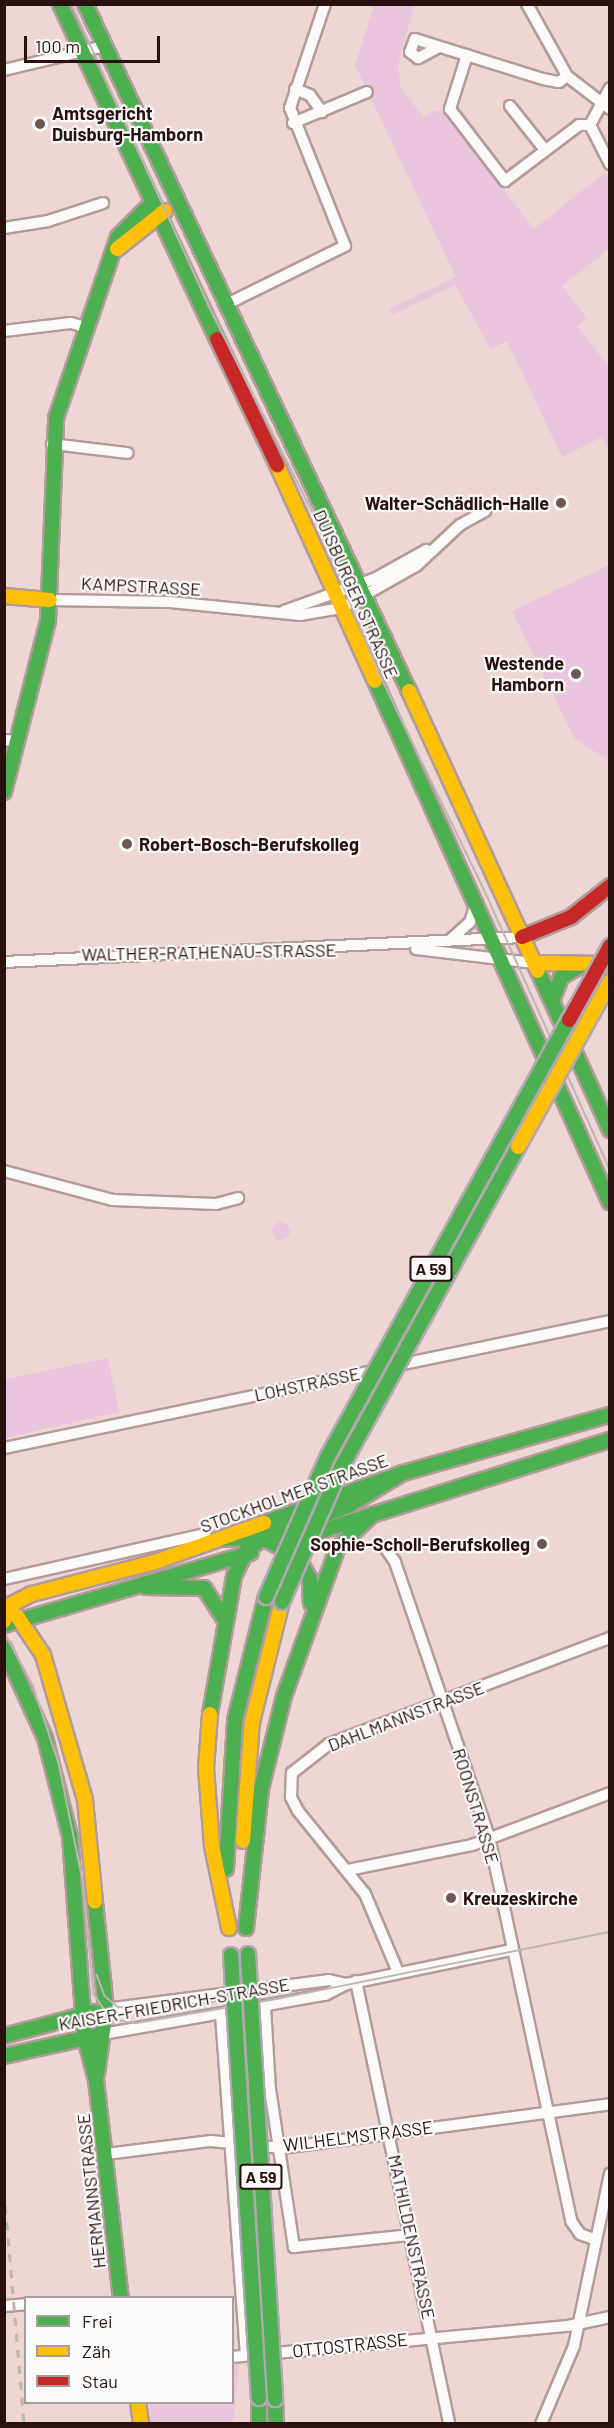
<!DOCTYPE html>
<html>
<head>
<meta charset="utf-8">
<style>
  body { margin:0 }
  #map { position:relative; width:614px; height:2428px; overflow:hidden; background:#eed6d4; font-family:Barlow,sans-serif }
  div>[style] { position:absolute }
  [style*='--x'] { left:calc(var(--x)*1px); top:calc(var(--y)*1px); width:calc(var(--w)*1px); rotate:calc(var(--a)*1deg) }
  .green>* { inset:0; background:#eac5de }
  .round { border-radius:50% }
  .roads { filter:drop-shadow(2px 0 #b29b99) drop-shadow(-2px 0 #b29b99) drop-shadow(0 2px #b29b99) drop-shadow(0 -2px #b29b99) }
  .street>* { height:10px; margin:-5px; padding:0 5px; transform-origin:5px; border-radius:5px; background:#fcf9f9 }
  .fast>* { height:14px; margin:-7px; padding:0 7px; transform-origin:7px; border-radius:7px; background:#4caf50 }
  .slow>* { height:14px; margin:-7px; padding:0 7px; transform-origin:7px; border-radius:7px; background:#ffc107 }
  .jam>* { height:14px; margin:-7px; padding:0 7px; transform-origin:7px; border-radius:7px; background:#c62828 }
  .tram>* { height:1.5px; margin:-0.75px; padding:0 0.75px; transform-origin:0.75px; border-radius:0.75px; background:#bdb6b5 }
  .rail>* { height:3px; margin-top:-1.5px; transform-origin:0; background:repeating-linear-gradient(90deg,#bdb6b5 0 8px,transparent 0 16px) }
  .bridges { filter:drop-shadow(2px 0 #b2a8af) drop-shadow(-2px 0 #b2a8af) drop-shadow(0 2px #b2a8af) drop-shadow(0 -2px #b2a8af) }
  .fast-bridge>* { height:14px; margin:-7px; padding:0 7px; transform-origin:7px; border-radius:7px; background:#4caf50 }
  .slow-bridge>* { height:14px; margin:-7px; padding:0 7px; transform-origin:7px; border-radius:7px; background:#ffc107 }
  .jam-bridge>* { height:14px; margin:-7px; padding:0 7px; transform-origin:7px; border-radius:7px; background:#c62828 }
  .dots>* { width:16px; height:16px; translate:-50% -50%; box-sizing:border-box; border:3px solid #fafafa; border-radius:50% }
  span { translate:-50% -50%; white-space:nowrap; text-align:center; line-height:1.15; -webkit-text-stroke:4.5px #fafafa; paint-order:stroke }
  .shield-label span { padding:2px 4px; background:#fafafa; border:2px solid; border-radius:4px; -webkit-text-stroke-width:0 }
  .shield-label { font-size:16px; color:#2a110f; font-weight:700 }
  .poi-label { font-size:18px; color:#2a110f; font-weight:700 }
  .left { translate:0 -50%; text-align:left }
  .right { translate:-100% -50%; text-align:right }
  .street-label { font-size:18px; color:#2a110f }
  .frame { position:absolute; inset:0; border:6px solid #2a110f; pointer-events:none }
  .legend { position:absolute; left:24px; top:2296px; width:210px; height:108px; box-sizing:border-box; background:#fafafa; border:2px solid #a79d9c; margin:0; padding:8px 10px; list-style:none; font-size:18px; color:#2a110f }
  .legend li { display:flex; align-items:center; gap:12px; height:30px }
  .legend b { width:30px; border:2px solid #a79d9c }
  .scale { position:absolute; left:24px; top:36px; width:136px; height:27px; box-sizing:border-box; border:3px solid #2a110f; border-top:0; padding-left:8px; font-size:18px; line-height:21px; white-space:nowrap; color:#2a110f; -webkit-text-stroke:4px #fafafa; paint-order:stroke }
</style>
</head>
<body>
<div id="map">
  <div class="green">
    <i style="clip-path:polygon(374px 5px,414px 5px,398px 66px,401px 89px,424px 117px,435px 110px,444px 112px,534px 229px,604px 173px,609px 180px,609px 249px,562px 286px,587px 318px,577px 326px,609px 367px,609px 450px,602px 437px,562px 457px,507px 341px,491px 349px,455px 285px,392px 315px,389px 309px,456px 277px,355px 65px)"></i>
    <i style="clip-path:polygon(609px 565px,609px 761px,574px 738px,512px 611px)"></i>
    <i class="round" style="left:272px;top:1222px;width:18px;height:18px"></i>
    <i style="clip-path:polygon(108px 1358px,119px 1412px,5px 1438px,5px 1379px)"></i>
    <i style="clip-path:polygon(233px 2365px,239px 2365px,233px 2423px,151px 2423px,148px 2403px,232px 2402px)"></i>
  </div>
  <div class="roads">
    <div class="street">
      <i style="--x:527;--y:4;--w:82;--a:60.9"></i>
      <i style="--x:567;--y:76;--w:54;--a:37.5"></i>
      <i style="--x:439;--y:47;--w:24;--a:152"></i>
      <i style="--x:418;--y:58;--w:10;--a:-143"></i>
      <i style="--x:410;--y:52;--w:14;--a:-69"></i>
      <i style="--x:415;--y:39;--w:134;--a:17.4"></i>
      <i style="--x:543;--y:79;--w:16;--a:11"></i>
      <i style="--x:559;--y:82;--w:10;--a:-37"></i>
      <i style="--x:467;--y:55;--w:57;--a:107.5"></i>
      <i style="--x:450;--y:109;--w:91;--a:52.6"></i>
      <i style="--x:505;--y:181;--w:93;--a:-37.1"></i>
      <i style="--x:579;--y:125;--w:11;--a:0"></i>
      <i style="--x:4;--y:70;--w:103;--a:-13.5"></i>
      <i style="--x:610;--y:88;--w:42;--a:118.4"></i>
      <i style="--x:590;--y:125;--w:44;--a:62.9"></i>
      <i style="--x:295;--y:89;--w:16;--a:22"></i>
      <i style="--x:310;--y:95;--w:21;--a:55"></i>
      <i style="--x:510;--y:106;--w:56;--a:51.5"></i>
      <i style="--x:293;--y:123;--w:80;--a:-22.7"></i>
      <i style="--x:4;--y:228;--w:45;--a:-9"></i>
      <i style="--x:48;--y:221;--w:58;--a:-18.1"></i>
      <i style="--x:225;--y:305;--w:134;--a:-26.2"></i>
      <i style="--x:345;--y:246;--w:149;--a:-111.7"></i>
      <i style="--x:290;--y:108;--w:110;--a:-71.4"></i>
      <i style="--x:4;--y:331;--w:67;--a:-6.8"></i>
      <i style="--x:71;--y:323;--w:15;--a:16"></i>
      <i style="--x:52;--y:444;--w:76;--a:6.8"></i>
      <i style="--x:50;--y:600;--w:120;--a:1"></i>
      <i style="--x:170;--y:602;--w:131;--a:5.7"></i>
      <i style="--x:300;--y:615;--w:43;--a:-9.5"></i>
      <i style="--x:342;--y:608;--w:85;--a:-29.6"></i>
      <i style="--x:416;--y:566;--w:60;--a:-43"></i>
      <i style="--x:460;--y:525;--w:29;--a:-29"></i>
      <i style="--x:284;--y:611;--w:96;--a:-19.6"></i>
      <i style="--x:374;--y:579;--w:60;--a:-29.1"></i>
      <i style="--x:4;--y:740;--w:14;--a:4"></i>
      <i style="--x:449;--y:941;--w:28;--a:-42"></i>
      <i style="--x:470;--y:922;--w:20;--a:-72"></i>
      <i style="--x:416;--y:949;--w:119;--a:6.8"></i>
      <i style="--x:4;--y:962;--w:519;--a:-2.76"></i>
      <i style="--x:4;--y:1171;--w:113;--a:14.9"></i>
      <i style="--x:113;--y:1200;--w:103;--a:2.2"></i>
      <i style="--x:216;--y:1204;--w:23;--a:-15"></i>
      <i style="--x:398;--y:1365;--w:217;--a:-11.7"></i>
      <i style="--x:4;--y:1448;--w:381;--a:-11.8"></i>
      <i style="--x:384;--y:1546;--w:19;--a:55"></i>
      <i style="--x:395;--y:1562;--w:291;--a:71.1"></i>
      <i style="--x:489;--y:1837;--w:393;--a:77.9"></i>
      <i style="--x:571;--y:2221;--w:16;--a:55"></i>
      <i style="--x:580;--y:2234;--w:15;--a:20"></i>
      <i style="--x:4;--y:1579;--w:206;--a:-12.6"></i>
      <i style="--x:348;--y:1870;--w:126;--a:-11.4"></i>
      <i style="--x:472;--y:1845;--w:147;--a:-20.6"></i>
      <i style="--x:398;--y:1972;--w:85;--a:-112.9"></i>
      <i style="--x:365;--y:1894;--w:107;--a:-128.9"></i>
      <i style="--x:298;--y:1811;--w:16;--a:-117"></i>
      <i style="--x:291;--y:1797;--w:24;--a:-88"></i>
      <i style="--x:292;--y:1773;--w:47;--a:-38.1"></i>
      <i style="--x:329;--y:1744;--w:300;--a:-20.7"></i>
      <i style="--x:356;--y:1981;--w:453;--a:78.1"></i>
      <i style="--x:265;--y:2006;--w:83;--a:86.6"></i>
      <i style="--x:106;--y:2009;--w:225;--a:-7.4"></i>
      <i style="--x:329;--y:1980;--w:18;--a:13"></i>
      <i style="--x:221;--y:2015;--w:341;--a:85.8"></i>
      <i style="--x:103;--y:2034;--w:225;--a:-10"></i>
      <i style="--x:325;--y:1995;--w:25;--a:-27"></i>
      <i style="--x:347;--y:1984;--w:167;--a:-11.7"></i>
      <i style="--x:253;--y:2089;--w:17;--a:0"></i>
      <i style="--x:270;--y:2089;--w:160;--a:81.4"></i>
      <i style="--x:294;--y:2247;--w:118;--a:-5.9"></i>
      <i style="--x:106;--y:2154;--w:106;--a:-7.1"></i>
      <i style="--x:211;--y:2141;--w:71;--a:5.6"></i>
      <i style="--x:282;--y:2148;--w:331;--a:-7.6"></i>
      <i style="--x:4;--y:2306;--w:22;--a:-5"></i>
      <i style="--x:232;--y:2357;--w:337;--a:-5.3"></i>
      <i style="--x:568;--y:2326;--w:43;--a:-12.1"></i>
      <i style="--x:541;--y:2424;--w:85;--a:-67.1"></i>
      <i style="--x:574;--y:2346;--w:176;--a:-78.2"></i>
    </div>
    <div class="fast">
      <i style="--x:60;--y:4;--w:370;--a:64.9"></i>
      <i style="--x:85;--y:4;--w:760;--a:64.75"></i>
      <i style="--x:375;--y:681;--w:572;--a:65.76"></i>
      <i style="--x:4;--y:792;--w:177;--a:-75.6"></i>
      <i style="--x:48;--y:621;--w:203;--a:-87.7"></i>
      <i style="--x:56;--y:418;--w:191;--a:-71.1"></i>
      <i style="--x:118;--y:237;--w:49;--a:-45"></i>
      <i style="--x:538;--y:971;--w:175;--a:65.6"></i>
      <i style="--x:552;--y:1001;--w:26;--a:-69"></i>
      <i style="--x:561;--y:977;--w:24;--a:-30"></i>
      <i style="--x:264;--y:1523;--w:148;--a:-19.8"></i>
      <i style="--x:403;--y:1473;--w:215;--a:-15.7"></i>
      <i style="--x:305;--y:1536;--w:320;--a:-17.5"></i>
      <i style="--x:220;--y:1539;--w:43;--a:-1.3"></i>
      <i style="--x:263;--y:1538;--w:38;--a:28"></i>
      <i style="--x:297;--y:1556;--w:26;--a:61"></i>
      <i style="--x:310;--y:1579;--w:24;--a:88"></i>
      <i style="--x:145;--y:1587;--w:59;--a:1"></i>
      <i style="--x:204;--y:1588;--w:37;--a:57"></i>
      <i style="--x:4;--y:1625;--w:257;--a:-16.3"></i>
      <i style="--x:4;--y:1648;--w:99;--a:65.5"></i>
      <i style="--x:45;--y:1738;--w:101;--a:75.7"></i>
      <i style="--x:70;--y:1836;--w:203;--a:85.8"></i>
      <i style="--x:85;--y:2038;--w:43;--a:75.3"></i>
      <i style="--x:96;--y:2080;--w:219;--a:83.5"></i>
      <i style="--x:210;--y:1714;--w:140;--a:-80.1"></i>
      <i style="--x:234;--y:1576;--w:28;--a:-64"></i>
      <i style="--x:246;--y:1551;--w:21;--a:-37"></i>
      <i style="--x:263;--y:1538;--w:91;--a:-20.6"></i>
      <i style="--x:348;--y:1506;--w:64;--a:-31"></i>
      <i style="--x:226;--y:1869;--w:149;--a:-86.5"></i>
      <i style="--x:235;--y:1720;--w:127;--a:-75.9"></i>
      <i style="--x:95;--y:1902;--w:108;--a:84.1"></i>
      <i style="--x:106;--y:2009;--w:66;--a:97.9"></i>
      <i style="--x:246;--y:1928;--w:140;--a:-83.8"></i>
      <i style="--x:261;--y:1789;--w:96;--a:-76.1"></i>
      <i style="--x:284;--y:1696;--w:158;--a:-70.1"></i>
      <i style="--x:338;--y:1547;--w:48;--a:-43.3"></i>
      <i style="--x:4;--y:2036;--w:93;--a:-14.9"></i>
      <i style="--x:4;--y:2056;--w:92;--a:-12.5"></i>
      <i style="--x:259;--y:2398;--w:26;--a:90"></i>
      <i style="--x:275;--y:2399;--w:25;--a:88"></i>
    </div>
    <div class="slow">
      <i style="--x:117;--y:249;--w:61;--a:-38.4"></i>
      <i style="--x:277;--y:465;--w:237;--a:65.6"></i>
      <i style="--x:4;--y:596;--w:46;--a:5"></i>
      <i style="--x:409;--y:691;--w:308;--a:65.3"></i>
      <i style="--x:534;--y:963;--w:76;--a:0.8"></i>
      <i style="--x:17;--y:1616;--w:47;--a:56.3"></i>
      <i style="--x:43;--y:1655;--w:151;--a:73.8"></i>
      <i style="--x:85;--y:1800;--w:102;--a:84.4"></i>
      <i style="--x:4;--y:1621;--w:16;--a:-75"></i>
      <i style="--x:8;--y:1606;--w:27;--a:-27"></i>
      <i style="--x:32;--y:1594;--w:127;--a:-14.6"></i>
      <i style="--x:155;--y:1562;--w:116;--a:-19.7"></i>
      <i style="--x:210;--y:1714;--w:54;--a:94.2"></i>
      <i style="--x:206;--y:1768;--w:78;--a:85.6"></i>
      <i style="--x:212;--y:1846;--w:84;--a:78.3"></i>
      <i style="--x:243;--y:1841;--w:119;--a:-85.7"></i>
      <i style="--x:252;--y:1722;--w:124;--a:-76"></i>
      <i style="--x:138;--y:2402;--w:22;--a:82"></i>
    </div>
    <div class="jam">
      <i style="--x:217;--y:339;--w:140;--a:64.5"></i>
      <i style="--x:522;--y:937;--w:53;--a:-22.2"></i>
      <i style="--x:571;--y:917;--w:50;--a:-38.5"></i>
    </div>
  </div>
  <div class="tram">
    <i style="--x:72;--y:4;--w:329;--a:65.6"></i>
    <i style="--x:208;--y:304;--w:236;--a:63.3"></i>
    <i style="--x:314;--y:515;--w:175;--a:67.5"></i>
    <i style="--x:381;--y:677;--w:236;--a:64.1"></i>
    <i style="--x:484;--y:889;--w:307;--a:65.8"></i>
    <i style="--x:4;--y:1631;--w:61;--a:61.8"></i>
    <i style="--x:33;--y:1685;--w:82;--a:71.6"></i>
    <i style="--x:59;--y:1763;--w:120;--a:78.5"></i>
    <i style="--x:83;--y:1881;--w:114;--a:84.4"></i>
    <i style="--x:94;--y:1994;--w:30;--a:56"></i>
    <i style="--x:111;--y:2019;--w:26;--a:9"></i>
    <i style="--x:137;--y:2023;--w:147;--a:-9.8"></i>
    <i style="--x:282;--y:1998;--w:335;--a:-11.4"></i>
    <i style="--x:97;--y:1975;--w:22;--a:69"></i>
    <i style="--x:105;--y:1996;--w:17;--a:40"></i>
    <i style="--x:118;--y:2007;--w:49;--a:2.3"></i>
  </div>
  <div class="rail">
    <i style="--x:4;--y:2190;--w:235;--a:85.1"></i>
  </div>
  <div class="bridges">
    <div class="fast-bridge">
      <i style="--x:266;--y:1597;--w:154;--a:-66.3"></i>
      <i style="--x:328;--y:1456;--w:498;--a:-61.1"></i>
      <i style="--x:282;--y:1602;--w:149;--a:-66.2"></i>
      <i style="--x:342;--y:1466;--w:364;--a:-61.1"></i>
      <i style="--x:248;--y:1954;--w:446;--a:86.5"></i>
      <i style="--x:231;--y:1955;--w:444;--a:86.4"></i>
    </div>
    <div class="slow-bridge">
      <i style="--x:518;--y:1147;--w:189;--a:-60.9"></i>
    </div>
    <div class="jam-bridge">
      <i style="--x:569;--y:1020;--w:85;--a:-61"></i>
    </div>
  </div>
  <div class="dots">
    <i style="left:40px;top:124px;background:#6f5654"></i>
    <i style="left:561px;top:503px;background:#6f5654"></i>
    <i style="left:576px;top:674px;background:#6f5654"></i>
    <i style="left:127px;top:844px;background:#6f5654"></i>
    <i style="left:542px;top:1544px;background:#6f5654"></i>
    <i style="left:451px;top:1898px;background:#6f5654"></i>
  </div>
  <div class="shield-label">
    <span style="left:431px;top:1269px">A 59</span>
    <span style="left:261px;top:2177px">A 59</span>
  </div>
  <div class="poi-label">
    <span class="left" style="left:52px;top:124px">Amtsgericht<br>Duisburg-Hamborn</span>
    <span class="right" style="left:549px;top:503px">Walter-Schädlich-Halle</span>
    <span class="right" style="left:564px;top:674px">Westende<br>Hamborn</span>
    <span class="left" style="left:139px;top:844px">Robert-Bosch-Berufskolleg</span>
    <span class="right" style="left:530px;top:1544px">Sophie-Scholl-Berufskolleg</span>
    <span class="left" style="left:463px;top:1898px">Kreuzeskirche</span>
  </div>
  <div class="street-label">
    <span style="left:141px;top:586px;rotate:3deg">KAMPSTRASSE</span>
    <span style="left:356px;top:594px;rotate:66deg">DUISBURGER STRASSE</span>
    <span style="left:209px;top:952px;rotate:-1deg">WALTHER-RATHENAU-STRASSE</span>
    <span style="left:307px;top:1384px;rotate:-12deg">LOHSTRASSE</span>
    <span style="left:294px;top:1493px;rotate:-20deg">STOCKHOLMER STRASSE</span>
    <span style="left:406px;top:1716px;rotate:-21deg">DAHLMANNSTRASSE</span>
    <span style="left:476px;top:1806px;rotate:73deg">ROONSTRASSE</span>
    <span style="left:174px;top:2004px;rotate:-10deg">KAISER-FRIEDRICH-STRASSE</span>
    <span style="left:358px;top:2136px;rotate:-7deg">WILHELMSTRASSE</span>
    <span style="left:91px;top:2191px;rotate:-96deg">HERMANNSTRASSE</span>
    <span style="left:412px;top:2237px;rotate:78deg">MATHILDENSTRASSE</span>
    <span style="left:350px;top:2345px;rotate:-6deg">OTTOSTRASSE</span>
  </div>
  <div class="frame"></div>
  <ul class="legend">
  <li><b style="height:8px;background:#4caf50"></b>Frei</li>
  <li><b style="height:8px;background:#ffc107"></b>Zäh</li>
  <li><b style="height:8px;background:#c62828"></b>Stau</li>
  </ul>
  <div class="scale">100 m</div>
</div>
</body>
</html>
